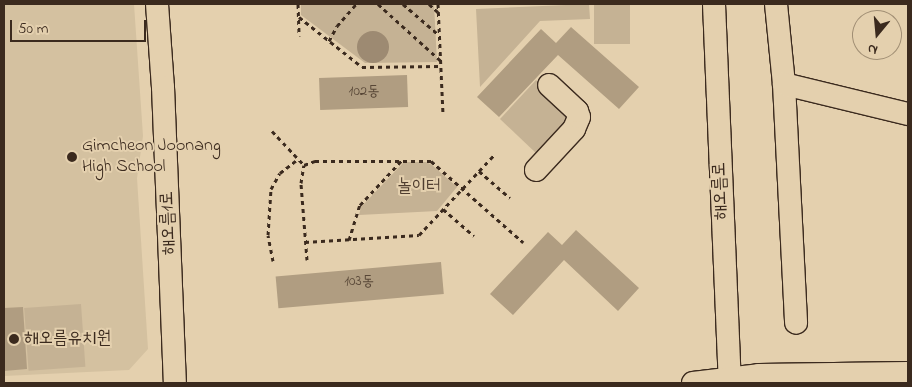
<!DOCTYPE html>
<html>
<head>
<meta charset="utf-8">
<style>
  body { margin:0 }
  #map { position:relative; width:912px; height:387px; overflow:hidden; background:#e4d0ae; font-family:"Indie Flower","Poor Story",sans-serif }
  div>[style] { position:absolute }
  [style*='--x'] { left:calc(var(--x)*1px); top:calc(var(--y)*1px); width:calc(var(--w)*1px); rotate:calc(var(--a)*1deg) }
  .built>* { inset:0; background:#d4c1a0 }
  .green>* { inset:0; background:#c5b294; transform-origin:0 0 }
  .water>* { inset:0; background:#9d8a72 }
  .round { border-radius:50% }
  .building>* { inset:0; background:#b09d81; transform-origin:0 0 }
  .path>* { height:3px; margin-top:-1.5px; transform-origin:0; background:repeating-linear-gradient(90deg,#3b2a1e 0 4px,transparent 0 8px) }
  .roads { filter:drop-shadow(1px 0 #3b2a1e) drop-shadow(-1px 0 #3b2a1e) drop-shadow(0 1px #3b2a1e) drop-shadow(0 -1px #3b2a1e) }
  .minor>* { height:22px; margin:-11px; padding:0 11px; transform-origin:11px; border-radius:11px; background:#e4d0ae }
  .dots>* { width:14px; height:14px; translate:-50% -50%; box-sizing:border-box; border:2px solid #e4d0ae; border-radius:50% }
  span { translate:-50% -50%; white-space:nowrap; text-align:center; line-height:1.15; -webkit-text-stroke:4px #e4d0ae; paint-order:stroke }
  .number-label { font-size:15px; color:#584737 }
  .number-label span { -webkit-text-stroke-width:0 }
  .poi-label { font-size:18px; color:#3b2a1e }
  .left { translate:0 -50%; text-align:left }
  .park-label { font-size:18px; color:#503e30 }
  .street-label { font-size:18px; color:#3b2a1e }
  .frame { position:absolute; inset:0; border:5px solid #3b2a1e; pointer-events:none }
  .north { position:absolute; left:852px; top:10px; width:50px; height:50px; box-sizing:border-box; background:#e4d0ae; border:1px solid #a08e74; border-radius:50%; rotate:197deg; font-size:14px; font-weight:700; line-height:20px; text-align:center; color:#3b2a1e }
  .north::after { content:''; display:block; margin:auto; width:18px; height:22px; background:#3b2a1e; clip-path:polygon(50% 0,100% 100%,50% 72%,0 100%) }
  .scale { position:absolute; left:10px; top:20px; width:136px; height:22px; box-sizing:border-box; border:2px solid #3b2a1e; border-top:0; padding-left:6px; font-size:15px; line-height:18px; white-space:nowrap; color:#3b2a1e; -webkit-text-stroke:4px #e4d0ae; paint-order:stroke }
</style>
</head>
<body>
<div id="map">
  <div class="built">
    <i style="clip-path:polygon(4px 4px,134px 4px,143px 136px,137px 178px,148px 349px,129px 370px,4px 376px)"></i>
  </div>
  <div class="green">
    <i style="clip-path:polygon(301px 4px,434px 4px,437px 62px,365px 63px,301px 15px)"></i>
    <i style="clip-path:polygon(589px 4px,590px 19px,540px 21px,480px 87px,476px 9px)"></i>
    <i style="left:594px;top:4px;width:36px;height:40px"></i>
    <i style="clip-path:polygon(536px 80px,568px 110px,570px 117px,538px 155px,500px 119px)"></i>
    <i style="clip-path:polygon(404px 162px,426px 162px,432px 165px,457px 187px,437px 211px,359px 215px,361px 207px)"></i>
    <i style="left:81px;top:304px;width:63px;height:57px;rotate:86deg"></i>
  </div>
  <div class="water">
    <i class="round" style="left:357px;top:31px;width:32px;height:32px"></i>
  </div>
  <div class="building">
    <i style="clip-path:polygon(571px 27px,639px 87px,619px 109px,558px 55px,499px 117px,477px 97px,541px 29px,556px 43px)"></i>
    <i style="left:407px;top:75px;width:32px;height:88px;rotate:88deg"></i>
    <i style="clip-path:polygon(576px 230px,639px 288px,618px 311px,564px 260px,513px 315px,490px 294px,548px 232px,562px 245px)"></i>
    <i style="left:441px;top:262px;width:32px;height:166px;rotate:85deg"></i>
    <i style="clip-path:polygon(23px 307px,27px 369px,4px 371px,4px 308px)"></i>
  </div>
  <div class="path">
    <i style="--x:298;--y:4;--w:32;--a:88"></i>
    <i style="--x:378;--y:4;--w:84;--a:42.1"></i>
    <i style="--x:403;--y:4;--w:48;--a:40.7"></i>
    <i style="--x:429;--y:4;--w:12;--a:42"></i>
    <i style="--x:438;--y:4;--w:110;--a:87.4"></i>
    <i style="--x:299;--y:17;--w:80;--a:38.4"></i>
    <i style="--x:362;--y:67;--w:78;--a:-0.7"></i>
    <i style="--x:329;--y:41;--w:17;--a:-62"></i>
    <i style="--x:337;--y:26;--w:29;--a:-49"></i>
    <i style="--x:272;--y:131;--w:47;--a:46.7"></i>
    <i style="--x:479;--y:171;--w:41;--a:41.1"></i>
    <i style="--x:443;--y:209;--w:41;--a:41.1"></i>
    <i style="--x:349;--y:240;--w:37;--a:-73"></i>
    <i style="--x:360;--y:205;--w:62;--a:-47"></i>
    <i style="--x:305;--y:242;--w:114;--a:-3.5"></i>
    <i style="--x:419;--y:235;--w:110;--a:-46.8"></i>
    <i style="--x:307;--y:260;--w:77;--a:-94.5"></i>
    <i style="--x:301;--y:183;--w:18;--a:-81"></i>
    <i style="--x:304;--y:165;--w:12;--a:-20"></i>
    <i style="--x:315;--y:161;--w:116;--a:0"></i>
    <i style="--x:431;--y:161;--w:123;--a:41.4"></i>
    <i style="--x:273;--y:261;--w:26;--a:-101"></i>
    <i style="--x:268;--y:235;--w:46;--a:-86.3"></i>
    <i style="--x:271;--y:189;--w:18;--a:-61"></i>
    <i style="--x:280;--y:173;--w:23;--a:-38"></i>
  </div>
  <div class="roads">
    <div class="minor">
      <i style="--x:157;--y:4;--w:83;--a:85.9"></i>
      <i style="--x:163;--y:87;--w:296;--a:87.7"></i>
      <i style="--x:714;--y:4;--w:379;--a:87.6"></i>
      <i style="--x:776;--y:4;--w:80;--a:84.3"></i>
      <i style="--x:784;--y:84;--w:239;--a:87.1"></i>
      <i style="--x:784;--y:84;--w:128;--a:13.6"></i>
      <i style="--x:536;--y:170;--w:56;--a:-47.2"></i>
      <i style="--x:574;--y:129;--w:13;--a:-67"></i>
      <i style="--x:579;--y:117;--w:6;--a:-108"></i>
      <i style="--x:577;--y:111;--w:38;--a:-137"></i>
      <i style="--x:693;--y:383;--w:66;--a:-6.9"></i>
      <i style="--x:759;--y:375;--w:149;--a:-0.8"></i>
    </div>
  </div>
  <div class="dots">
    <i style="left:72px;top:157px;background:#3b2a1e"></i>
    <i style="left:14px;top:339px;background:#3b2a1e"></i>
  </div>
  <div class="number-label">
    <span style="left:364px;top:92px">102동</span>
    <span style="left:359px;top:282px">103동</span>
  </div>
  <div class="poi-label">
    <span class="left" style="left:82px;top:157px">Gimcheon Joonang<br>High School</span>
    <span class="left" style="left:24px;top:339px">해오름유치원</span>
  </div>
  <div class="park-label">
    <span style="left:419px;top:187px">놀이터</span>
  </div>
  <div class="street-label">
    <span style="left:721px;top:191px;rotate:-92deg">해오름로</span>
    <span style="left:169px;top:223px;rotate:-92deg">해오름1로</span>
  </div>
  <div class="frame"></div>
  <div class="north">N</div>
  <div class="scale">50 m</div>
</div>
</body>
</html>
